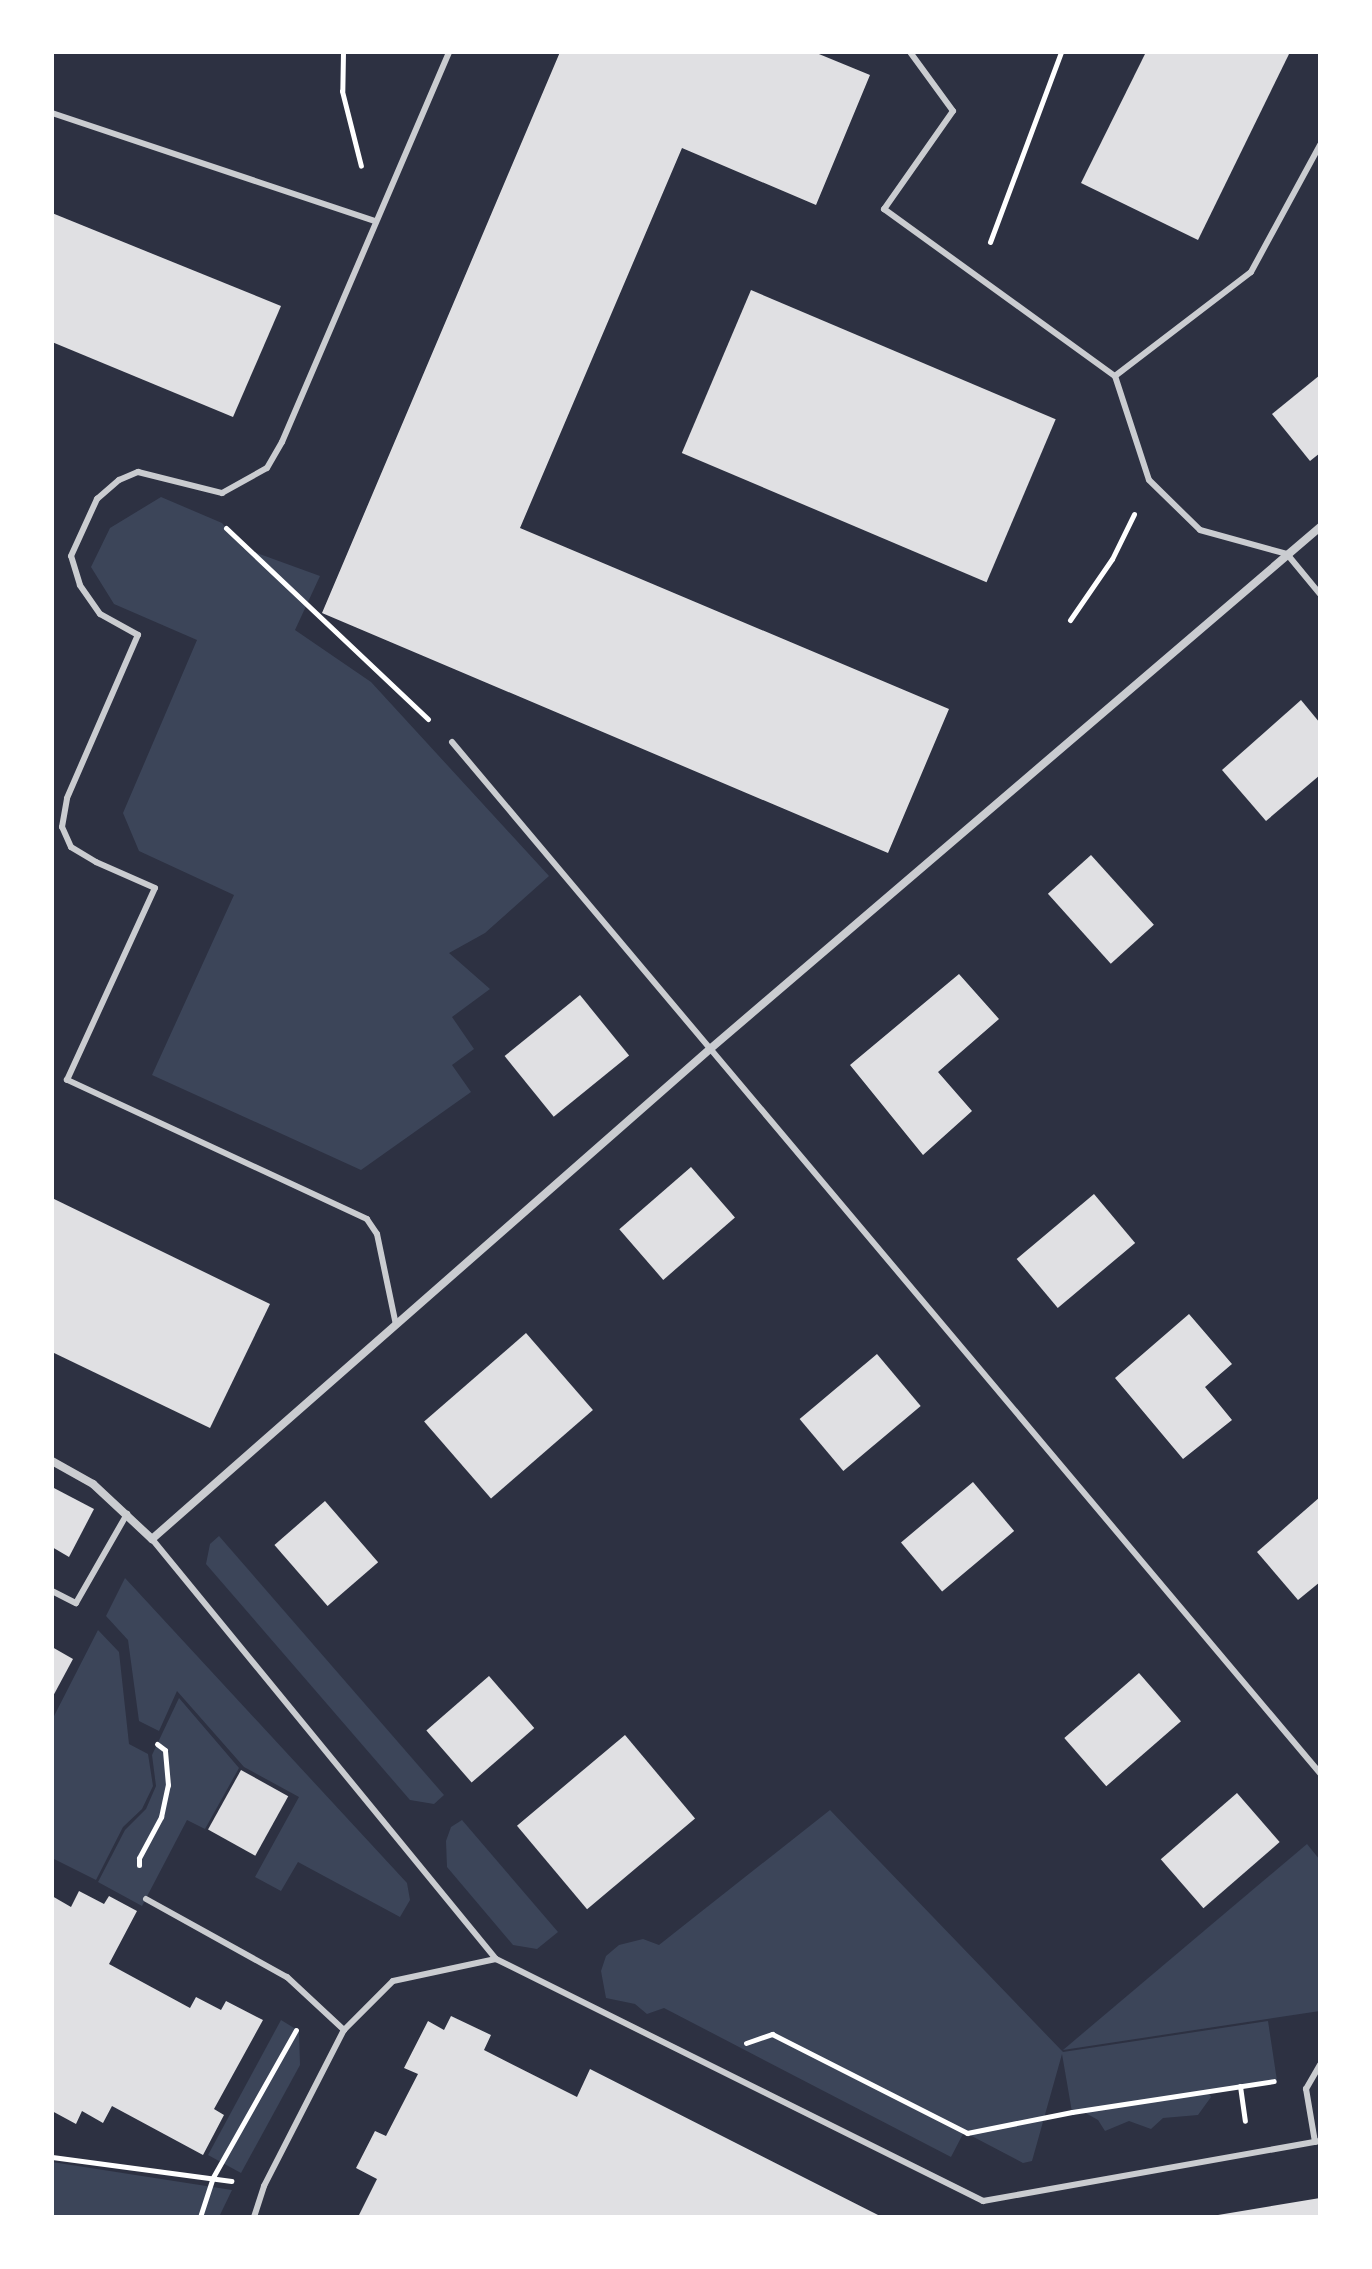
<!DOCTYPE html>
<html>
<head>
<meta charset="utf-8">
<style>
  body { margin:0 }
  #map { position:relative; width:1372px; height:2269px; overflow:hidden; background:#2d3142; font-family:"Nunito Sans",sans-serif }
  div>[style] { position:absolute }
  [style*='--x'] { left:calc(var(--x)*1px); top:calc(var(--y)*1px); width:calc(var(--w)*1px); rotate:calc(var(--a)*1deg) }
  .green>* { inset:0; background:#3c4559 }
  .building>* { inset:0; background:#e0e0e3; transform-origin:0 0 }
  .path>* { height:5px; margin:-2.5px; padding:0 2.5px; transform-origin:2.5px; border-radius:2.5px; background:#fff }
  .service>* { height:6px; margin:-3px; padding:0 3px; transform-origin:3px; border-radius:3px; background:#caccd0 }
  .minor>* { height:8px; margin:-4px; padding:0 4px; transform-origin:4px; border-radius:4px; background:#caccd0 }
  span { translate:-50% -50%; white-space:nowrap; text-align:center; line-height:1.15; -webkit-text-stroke:6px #fff; paint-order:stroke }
  .frame { position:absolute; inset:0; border:54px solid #fff; pointer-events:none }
</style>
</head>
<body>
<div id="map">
  <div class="green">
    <i style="clip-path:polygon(161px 497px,222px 523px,243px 548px,320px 576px,295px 630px,371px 682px,549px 876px,485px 933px,449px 953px,490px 989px,452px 1017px,474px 1049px,452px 1065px,471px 1092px,361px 1170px,152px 1075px,234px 895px,139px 851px,123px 813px,197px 640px,114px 604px,91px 567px,110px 528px)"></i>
    <i style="clip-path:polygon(219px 1536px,444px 1795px,434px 1804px,410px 1800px,206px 1564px,210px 1544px)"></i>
    <i style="clip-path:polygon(125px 1578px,407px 1883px,410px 1900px,400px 1917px,298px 1862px,281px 1891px,255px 1877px,299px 1797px,244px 1767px,177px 1691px,159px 1731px,139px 1721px,128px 1640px,106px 1616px)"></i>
    <i style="clip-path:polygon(98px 1630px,119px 1652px,129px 1744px,148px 1754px,153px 1786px,142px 1809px,123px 1827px,96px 1880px,52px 1858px,52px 1720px)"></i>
    <i style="clip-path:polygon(179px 1698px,239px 1768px,205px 1829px,187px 1820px,142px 1906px,98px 1882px,125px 1830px,146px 1809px,156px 1786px,152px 1755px)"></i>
    <i style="clip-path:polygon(830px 1810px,1063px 2052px,1268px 2021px,1277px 2081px,1208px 2091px,1211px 2097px,1198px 2115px,1163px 2118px,1151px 2129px,1129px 2121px,1105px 2131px,1098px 2120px,1082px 2111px,1072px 2112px,1062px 2054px,1032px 2161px,1023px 2163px,964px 2132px,951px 2157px,664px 2008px,647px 2014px,635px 2004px,606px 1998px,601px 1971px,606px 1956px,619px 1945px,643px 1939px,659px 1945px)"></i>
    <i style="clip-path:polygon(462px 1820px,558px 1932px,537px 1949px,513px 1945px,447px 1867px,446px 1841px,451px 1827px)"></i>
    <i style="clip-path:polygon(1307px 1844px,1320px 1860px,1320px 2011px,1063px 2050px)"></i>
    <i style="clip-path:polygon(281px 2020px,299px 2031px,300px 2065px,241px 2173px,208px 2155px)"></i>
    <i style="clip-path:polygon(52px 2162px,232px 2190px,219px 2217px,52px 2217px)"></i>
  </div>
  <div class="building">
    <i style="clip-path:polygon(560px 52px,814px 52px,870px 75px,816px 205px,682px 148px,520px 528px,949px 709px,888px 853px,322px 613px)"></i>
    <i style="clip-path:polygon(1146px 52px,1290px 52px,1198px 240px,1081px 183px)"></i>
    <i style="clip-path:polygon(52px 213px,281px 306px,233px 417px,52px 342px)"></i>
    <i style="left:751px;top:290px;width:331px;height:177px;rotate:23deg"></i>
    <i style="clip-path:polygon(1320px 375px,1320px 453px,1310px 461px,1272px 414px)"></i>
    <i style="clip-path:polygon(1301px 700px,1320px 723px,1320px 775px,1266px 821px,1222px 770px)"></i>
    <i style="left:1091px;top:855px;width:94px;height:58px;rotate:48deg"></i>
    <i style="clip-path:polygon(959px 974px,999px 1019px,938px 1072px,972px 1111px,923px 1155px,850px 1065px)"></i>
    <i style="left:580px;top:995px;width:78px;height:97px;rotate:51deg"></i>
    <i style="left:691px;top:1167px;width:67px;height:95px;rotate:49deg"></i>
    <i style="left:1094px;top:1194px;width:64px;height:101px;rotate:50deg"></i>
    <i style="clip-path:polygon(52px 1198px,270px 1304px,210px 1428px,52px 1352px)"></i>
    <i style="clip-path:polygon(1189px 1314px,1232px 1364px,1205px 1387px,1232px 1420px,1183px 1459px,1115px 1378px)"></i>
    <i style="left:526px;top:1333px;width:102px;height:135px;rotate:49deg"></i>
    <i style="left:877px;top:1354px;width:68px;height:101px;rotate:50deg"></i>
    <i style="left:973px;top:1482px;width:64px;height:94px;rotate:50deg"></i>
    <i style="clip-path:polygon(52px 1487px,94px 1509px,69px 1557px,52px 1547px)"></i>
    <i style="clip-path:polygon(1320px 1497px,1320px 1582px,1298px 1600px,1257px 1552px)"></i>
    <i style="left:325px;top:1501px;width:81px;height:67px;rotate:49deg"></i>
    <i style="clip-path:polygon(52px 1647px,73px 1659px,52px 1698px)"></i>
    <i style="left:1139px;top:1673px;width:64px;height:99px;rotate:49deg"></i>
    <i style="left:489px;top:1676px;width:69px;height:83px;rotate:49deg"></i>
    <i style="left:625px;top:1735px;width:109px;height:141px;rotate:50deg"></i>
    <i style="left:241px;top:1770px;width:54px;height:68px;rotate:29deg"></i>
    <i style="left:1237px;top:1793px;width:65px;height:101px;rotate:49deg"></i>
    <i style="clip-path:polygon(79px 1891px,104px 1904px,109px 1896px,137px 1911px,109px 1964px,190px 2008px,196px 1997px,221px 2010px,226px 2001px,263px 2020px,214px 2109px,224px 2115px,203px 2155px,112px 2106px,103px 2123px,82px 2111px,76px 2124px,52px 2111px,52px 1896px,71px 1907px)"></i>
    <i style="clip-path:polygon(451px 2016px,491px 2035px,484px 2050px,577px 2097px,590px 2069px,882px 2217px,358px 2217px,377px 2179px,356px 2168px,375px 2131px,386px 2136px,418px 2074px,404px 2068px,428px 2021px,444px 2030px)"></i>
    <i style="clip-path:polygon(1320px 2198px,1320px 2217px,1218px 2217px,1218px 2215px)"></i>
  </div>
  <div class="path">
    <i style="--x:343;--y:52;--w:39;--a:91"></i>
    <i style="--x:342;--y:91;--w:77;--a:75.8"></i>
    <i style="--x:990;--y:242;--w:203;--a:-69.5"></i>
    <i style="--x:226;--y:528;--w:278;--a:43.4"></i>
    <i style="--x:1070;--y:620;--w:74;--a:-55.5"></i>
    <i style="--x:1112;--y:559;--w:50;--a:-63.9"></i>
    <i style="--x:139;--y:1865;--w:7;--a:-90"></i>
    <i style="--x:139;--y:1858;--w:47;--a:-61.8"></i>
    <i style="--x:161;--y:1817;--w:33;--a:-78"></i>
    <i style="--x:168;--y:1785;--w:35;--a:-95"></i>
    <i style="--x:165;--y:1750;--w:10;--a:-143"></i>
    <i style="--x:746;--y:2043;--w:28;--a:-19"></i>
    <i style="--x:772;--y:2034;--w:219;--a:26.9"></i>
    <i style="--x:967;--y:2133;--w:107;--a:-11.3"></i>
    <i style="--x:1072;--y:2112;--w:204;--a:-8.7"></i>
    <i style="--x:1240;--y:2086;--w:35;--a:82"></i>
    <i style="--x:52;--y:2157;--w:181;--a:7.6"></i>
    <i style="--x:200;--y:2217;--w:40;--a:-72"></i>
    <i style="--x:212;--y:2179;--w:171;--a:-60.6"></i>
  </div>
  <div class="service">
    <i style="--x:910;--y:52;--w:73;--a:53.9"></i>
    <i style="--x:953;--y:111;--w:120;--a:125.1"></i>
    <i style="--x:884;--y:209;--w:285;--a:35.9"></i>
    <i style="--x:1115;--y:376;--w:109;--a:71.9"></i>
    <i style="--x:1149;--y:480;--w:71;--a:44.4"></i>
    <i style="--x:1200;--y:530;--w:90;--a:15.4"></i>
    <i style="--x:1287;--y:554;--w:52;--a:50.5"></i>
    <i style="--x:52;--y:113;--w:340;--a:18.5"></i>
    <i style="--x:1115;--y:376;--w:171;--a:-37.4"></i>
    <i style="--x:1251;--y:272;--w:145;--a:-61.5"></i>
    <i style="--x:452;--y:742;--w:1348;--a:49.91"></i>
    <i style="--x:396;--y:1325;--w:93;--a:-101.8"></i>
    <i style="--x:377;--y:1234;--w:18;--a:-124"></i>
    <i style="--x:367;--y:1219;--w:331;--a:-155.1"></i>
    <i style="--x:67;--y:1080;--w:211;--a:-65.4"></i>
    <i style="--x:155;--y:888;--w:64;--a:-156.2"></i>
    <i style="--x:96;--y:862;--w:29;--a:-149"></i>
    <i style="--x:71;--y:847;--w:22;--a:-114"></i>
    <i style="--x:62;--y:827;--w:29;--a:-80"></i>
    <i style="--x:67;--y:798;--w:178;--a:-66.5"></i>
    <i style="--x:138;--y:635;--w:43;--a:-151.1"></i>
    <i style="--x:100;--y:614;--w:35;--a:-125"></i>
    <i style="--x:80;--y:585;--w:30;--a:-107"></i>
    <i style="--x:71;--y:556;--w:63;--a:-65.5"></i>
    <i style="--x:97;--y:499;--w:29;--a:-41"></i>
    <i style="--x:119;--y:480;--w:21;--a:-23"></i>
    <i style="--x:138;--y:472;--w:87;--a:14"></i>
    <i style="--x:222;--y:493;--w:51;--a:-29.1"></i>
    <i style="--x:267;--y:468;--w:30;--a:-60"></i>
    <i style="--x:282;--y:442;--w:424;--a:-66.8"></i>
    <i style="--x:152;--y:1539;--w:543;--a:50.68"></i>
    <i style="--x:52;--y:1591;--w:27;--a:27"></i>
    <i style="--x:76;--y:1603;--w:103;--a:-60.2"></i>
    <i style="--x:146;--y:1899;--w:161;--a:29"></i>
    <i style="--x:287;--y:1977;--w:78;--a:42.9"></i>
    <i style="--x:1315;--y:2142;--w:54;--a:-99.6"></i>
    <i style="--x:1306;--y:2089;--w:28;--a:-60"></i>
    <i style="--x:254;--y:2217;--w:33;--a:-72"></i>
    <i style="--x:264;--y:2186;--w:175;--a:-62.9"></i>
    <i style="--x:344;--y:2030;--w:69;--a:-45"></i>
    <i style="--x:393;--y:1981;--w:105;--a:-12.1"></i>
    <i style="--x:496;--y:1959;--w:544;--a:26.42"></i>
    <i style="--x:983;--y:2201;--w:342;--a:-10.1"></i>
  </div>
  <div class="minor">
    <i style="--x:52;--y:1461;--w:47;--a:29.3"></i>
    <i style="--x:93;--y:1484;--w:81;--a:43"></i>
    <i style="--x:152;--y:1539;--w:743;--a:-41.29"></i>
    <i style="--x:710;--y:1049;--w:803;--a:-40.55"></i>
  </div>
  <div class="frame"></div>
</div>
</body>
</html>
